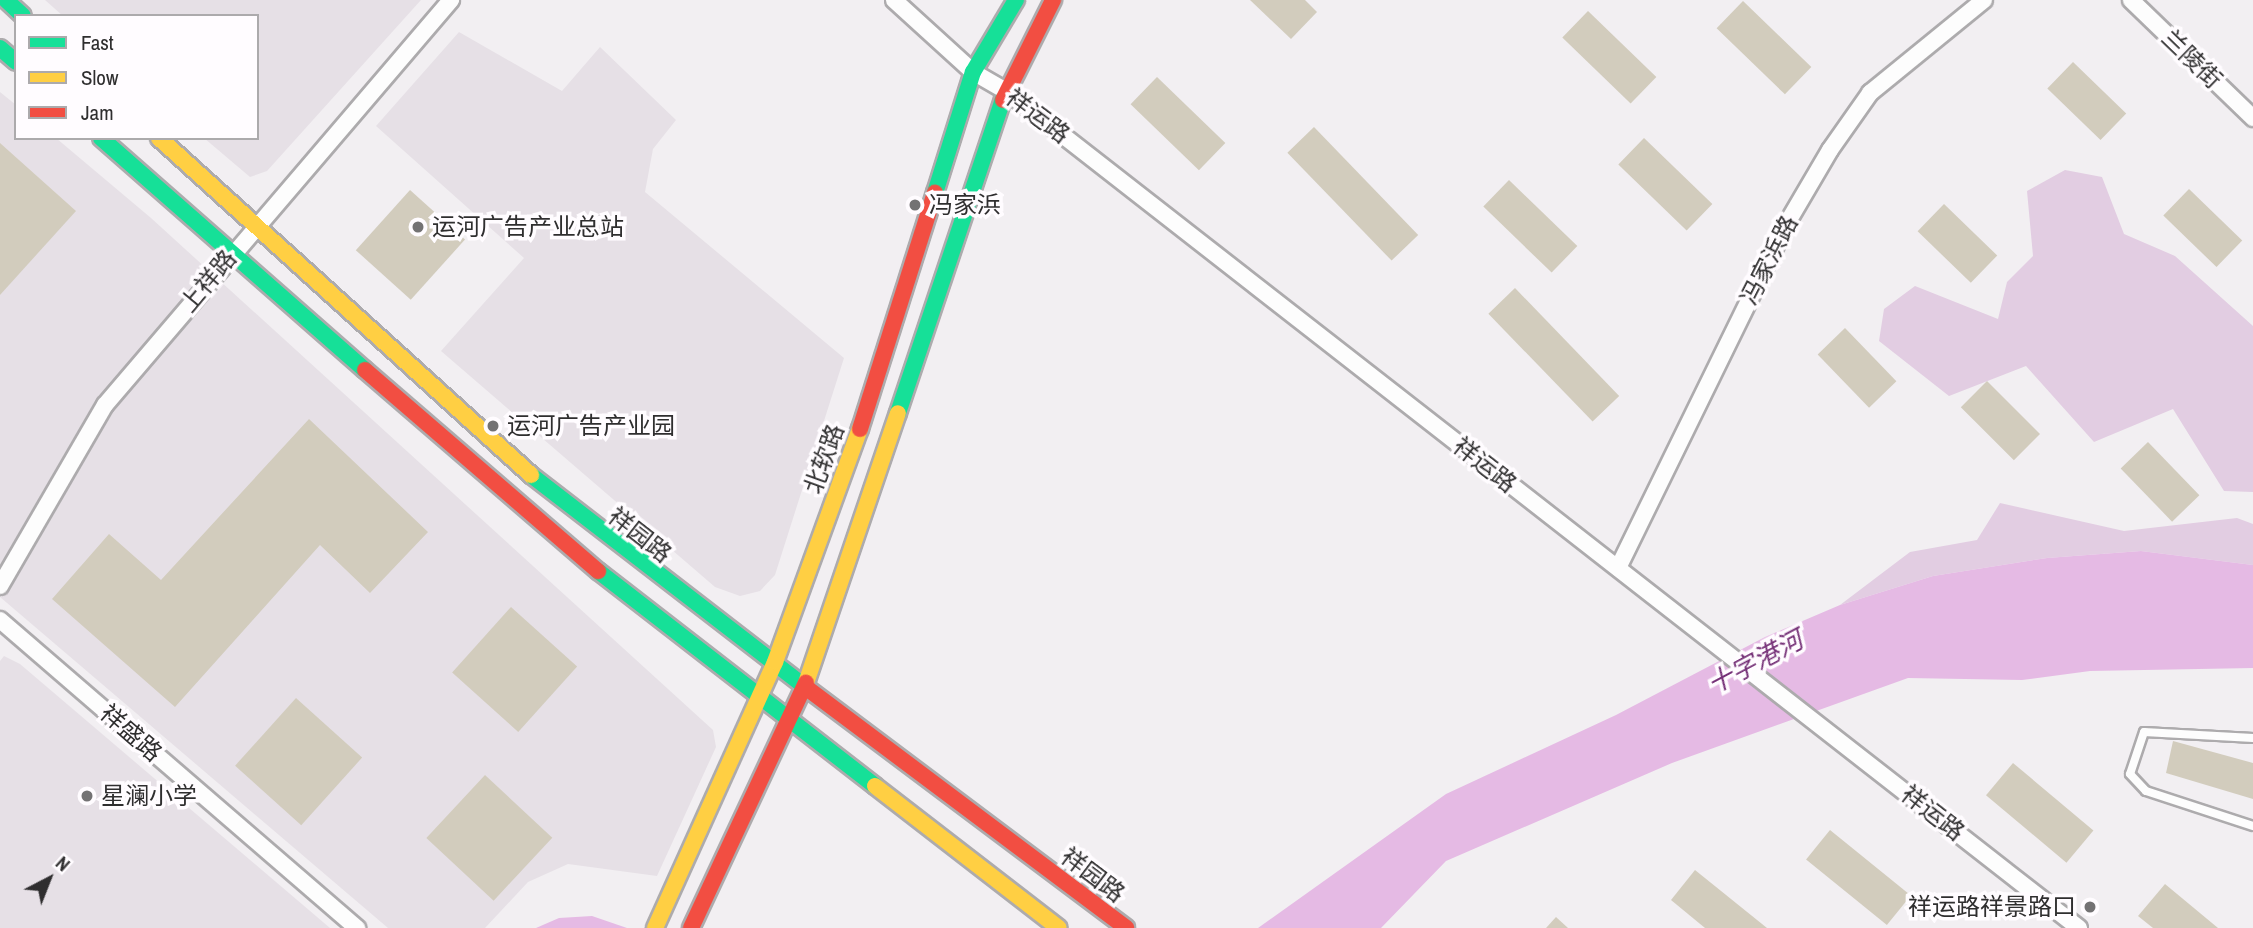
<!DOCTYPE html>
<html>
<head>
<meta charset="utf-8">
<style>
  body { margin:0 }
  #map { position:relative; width:2253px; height:928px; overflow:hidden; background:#f2eff2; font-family:"Archivo Narrow","Noto Sans SC",sans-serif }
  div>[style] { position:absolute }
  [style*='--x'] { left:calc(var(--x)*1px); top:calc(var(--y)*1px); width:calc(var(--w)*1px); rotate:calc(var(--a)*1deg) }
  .built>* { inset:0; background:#e6e0e6 }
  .green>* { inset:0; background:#e2cde2 }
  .water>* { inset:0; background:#e5bae4 }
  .building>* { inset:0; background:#d2ccbd; transform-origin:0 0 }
  .roads { filter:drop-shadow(2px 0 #adabad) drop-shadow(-2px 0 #adabad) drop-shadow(0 2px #adabad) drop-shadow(0 -2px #adabad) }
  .lane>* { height:8px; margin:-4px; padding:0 4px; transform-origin:4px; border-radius:4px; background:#fdfdfd }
  .street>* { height:16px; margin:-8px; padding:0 8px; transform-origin:8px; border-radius:8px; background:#fdfdfd }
  .fast>* { height:16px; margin:-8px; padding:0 8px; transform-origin:8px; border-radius:8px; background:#16e098 }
  .slow>* { height:16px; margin:-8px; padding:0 8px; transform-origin:8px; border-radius:8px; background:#ffcf43 }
  .jam>* { height:16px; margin:-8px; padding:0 8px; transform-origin:8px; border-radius:8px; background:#f24e42 }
  .dots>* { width:19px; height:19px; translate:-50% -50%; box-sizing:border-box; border:4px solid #fffcff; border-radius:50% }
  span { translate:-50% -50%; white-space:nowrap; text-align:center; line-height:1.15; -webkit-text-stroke:7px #fffcff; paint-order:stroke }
  .street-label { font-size:24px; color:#2f2e2f }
  .poi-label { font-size:24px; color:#2f2e2f }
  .left { translate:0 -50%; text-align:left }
  .right { translate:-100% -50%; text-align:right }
  .water-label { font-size:26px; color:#753077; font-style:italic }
  .legend { position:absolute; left:14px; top:14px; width:245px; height:126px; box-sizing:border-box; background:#fffcff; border:2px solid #acaaac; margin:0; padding:9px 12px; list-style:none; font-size:21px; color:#2f2e2f }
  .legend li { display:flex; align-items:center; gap:14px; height:35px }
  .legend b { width:35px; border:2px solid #acaaac }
  .north { position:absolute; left:14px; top:844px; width:70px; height:70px; -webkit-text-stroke:5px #fffcff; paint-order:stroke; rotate:42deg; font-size:19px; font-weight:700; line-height:28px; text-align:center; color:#2f2e2f }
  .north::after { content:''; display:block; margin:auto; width:24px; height:32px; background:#2f2e2f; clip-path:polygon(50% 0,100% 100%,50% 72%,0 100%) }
</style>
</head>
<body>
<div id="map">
  <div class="built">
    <i style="clip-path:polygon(45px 0,421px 0,267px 171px,250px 177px,204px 138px,257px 138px,257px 16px,63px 16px)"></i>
    <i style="clip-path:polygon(459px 32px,562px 91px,600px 47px,676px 120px,653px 149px,645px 192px,844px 358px,775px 575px,760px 591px,740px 596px,715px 587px,441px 351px,524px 258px,376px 126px)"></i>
    <i style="clip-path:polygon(0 92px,16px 105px,16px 138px,56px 138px,151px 218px,713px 730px,716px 747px,657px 876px,568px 864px,528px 882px,485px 928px,388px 928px,0 597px)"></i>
    <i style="clip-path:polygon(4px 656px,20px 664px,330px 928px,0 928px,0 661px)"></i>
  </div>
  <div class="green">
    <i style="clip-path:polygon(2065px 170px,2102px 177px,2124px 234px,2175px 256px,2253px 326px,2253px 492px,2224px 491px,2173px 409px,2094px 442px,2026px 366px,1949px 396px,1879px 341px,1884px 309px,1915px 286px,1998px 319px,2007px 282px,2033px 256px,2027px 191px)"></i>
    <i style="clip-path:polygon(2000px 503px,2124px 531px,2237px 518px,2253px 524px,2253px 565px,2141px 551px,2047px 558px,1933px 576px,1840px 605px,1910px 552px,1977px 540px)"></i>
  </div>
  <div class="water">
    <i style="clip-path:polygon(2141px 551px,2253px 565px,2253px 668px,2090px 671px,2022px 680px,1908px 678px,1672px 763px,1446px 861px,1381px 928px,1258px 928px,1446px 794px,1616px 715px,1765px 637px,1840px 605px,1933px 576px,2047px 558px)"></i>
    <i style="clip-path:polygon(592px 916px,627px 928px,536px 928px,559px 918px)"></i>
  </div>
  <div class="building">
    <i style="clip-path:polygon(1250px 0,1305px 0,1317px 12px,1291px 39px)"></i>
    <i style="left:1743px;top:1px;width:95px;height:38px;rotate:44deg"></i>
    <i style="left:1588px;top:11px;width:95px;height:37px;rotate:44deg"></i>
    <i style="left:2073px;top:62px;width:74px;height:37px;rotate:44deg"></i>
    <i style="left:1157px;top:77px;width:95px;height:38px;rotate:44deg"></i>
    <i style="left:1314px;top:127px;width:150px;height:37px;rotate:46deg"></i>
    <i style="left:1644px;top:138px;width:95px;height:37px;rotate:44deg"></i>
    <i style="clip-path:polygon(0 143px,76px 211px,0 295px)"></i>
    <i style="left:1509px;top:180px;width:95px;height:37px;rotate:44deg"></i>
    <i style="left:2189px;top:189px;width:74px;height:37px;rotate:44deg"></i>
    <i style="left:410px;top:190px;width:74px;height:81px;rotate:42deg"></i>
    <i style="left:1944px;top:204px;width:74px;height:38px;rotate:44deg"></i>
    <i style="left:1515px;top:288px;width:150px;height:37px;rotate:46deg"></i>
    <i style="left:1845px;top:328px;width:74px;height:38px;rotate:46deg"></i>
    <i style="left:1987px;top:381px;width:75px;height:37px;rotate:45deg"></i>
    <i style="clip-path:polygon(309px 419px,428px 532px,370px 593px,320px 545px,175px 707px,52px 599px,109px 534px,161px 580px)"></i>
    <i style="left:2148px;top:442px;width:74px;height:38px;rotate:46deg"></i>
    <i style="left:511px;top:607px;width:89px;height:88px;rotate:42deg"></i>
    <i style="left:296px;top:698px;width:89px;height:91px;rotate:42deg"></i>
    <i style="clip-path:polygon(2173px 741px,2253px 763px,2253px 799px,2166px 773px)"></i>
    <i style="left:2013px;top:763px;width:105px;height:42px;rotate:40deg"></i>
    <i style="left:485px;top:775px;width:92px;height:86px;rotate:43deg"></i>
    <i style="left:1830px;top:830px;width:104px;height:38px;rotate:39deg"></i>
    <i style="clip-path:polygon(1695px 870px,1767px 928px,1705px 928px,1671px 900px)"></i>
    <i style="clip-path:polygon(2165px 884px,2218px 928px,2153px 928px,2138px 916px)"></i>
    <i style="clip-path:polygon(1556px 917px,1568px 928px,1546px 928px)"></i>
  </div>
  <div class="roads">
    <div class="lane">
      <i style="--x:2253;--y:738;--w:109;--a:-176.8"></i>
      <i style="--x:2144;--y:732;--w:44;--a:108.4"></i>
      <i style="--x:2130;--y:774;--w:23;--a:47"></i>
      <i style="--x:2146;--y:791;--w:113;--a:18.1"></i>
    </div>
    <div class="street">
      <i style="--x:894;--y:0;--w:107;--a:42.3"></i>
      <i style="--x:973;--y:72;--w:38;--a:30"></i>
      <i style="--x:1006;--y:91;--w:1361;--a:37.96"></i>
      <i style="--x:2131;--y:0;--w:170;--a:44"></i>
      <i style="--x:1618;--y:568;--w:382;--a:-63.9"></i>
      <i style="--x:1786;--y:225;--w:87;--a:-59.6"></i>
      <i style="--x:1830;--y:150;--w:70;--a:-54.9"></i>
      <i style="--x:1870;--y:93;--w:147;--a:-39.2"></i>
      <i style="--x:0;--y:586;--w:209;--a:-59.9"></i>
      <i style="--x:105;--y:405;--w:533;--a:-49.49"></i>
      <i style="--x:0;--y:620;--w:472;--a:40.8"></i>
    </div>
    <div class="fast">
      <i style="--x:6;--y:0;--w:23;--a:43"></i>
      <i style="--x:0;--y:48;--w:21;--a:41"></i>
      <i style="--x:101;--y:138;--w:351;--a:41.3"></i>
      <i style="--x:935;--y:193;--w:127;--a:-72.6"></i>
      <i style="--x:973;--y:72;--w:84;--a:-59.2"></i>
      <i style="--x:898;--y:413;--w:330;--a:-71.5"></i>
      <i style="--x:531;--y:475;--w:350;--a:37.7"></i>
      <i style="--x:598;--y:571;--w:351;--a:37.8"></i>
    </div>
    <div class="slow">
      <i style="--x:159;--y:138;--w:502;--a:42.17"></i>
      <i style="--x:806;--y:683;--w:285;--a:-71.2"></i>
      <i style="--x:875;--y:786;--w:232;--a:37.7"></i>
      <i style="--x:655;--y:928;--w:292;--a:-65.7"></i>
      <i style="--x:775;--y:662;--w:248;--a:-70"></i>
    </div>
    <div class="jam">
      <i style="--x:1003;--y:100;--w:112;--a:-63.4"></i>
      <i style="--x:365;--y:370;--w:308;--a:40.8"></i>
      <i style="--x:860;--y:429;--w:248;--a:-72.4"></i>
      <i style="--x:808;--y:689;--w:398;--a:36.9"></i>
      <i style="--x:691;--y:928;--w:271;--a:-64.9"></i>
    </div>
  </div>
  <div class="dots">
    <i style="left:915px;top:205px;background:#737273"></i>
    <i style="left:418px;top:227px;background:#737273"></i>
    <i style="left:493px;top:426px;background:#737273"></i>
    <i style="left:87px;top:796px;background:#737273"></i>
    <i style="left:2090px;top:907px;background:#737273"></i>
  </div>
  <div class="street-label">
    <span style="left:2192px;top:59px;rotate:44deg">兰陵街</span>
    <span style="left:1038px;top:116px;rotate:37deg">祥运路</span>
    <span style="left:1769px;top:260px;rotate:-63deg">冯家浜路</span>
    <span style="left:208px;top:281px;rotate:-50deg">上祥路</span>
    <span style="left:824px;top:459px;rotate:-70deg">北软路</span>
    <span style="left:1485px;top:465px;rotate:38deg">祥运路</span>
    <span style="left:640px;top:535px;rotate:38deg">祥园路</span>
    <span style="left:131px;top:733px;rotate:41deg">祥盛路</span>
    <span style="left:1933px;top:813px;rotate:38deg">祥运路</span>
    <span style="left:1093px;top:875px;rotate:37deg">祥园路</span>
  </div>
  <div class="poi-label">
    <span class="left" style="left:929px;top:205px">冯家浜</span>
    <span class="left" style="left:432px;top:227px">运河广告产业总站</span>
    <span class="left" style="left:507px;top:426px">运河广告产业园</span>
    <span class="left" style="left:101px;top:796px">星澜小学</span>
    <span class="right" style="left:2076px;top:907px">祥运路祥景路口</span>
  </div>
  <div class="water-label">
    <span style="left:1755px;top:662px;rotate:-28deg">十字港河</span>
  </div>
  <ul class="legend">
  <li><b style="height:9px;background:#16e098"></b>Fast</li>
  <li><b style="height:9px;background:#ffcf43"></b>Slow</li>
  <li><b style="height:9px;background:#f24e42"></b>Jam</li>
  </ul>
  <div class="north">N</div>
</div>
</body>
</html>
